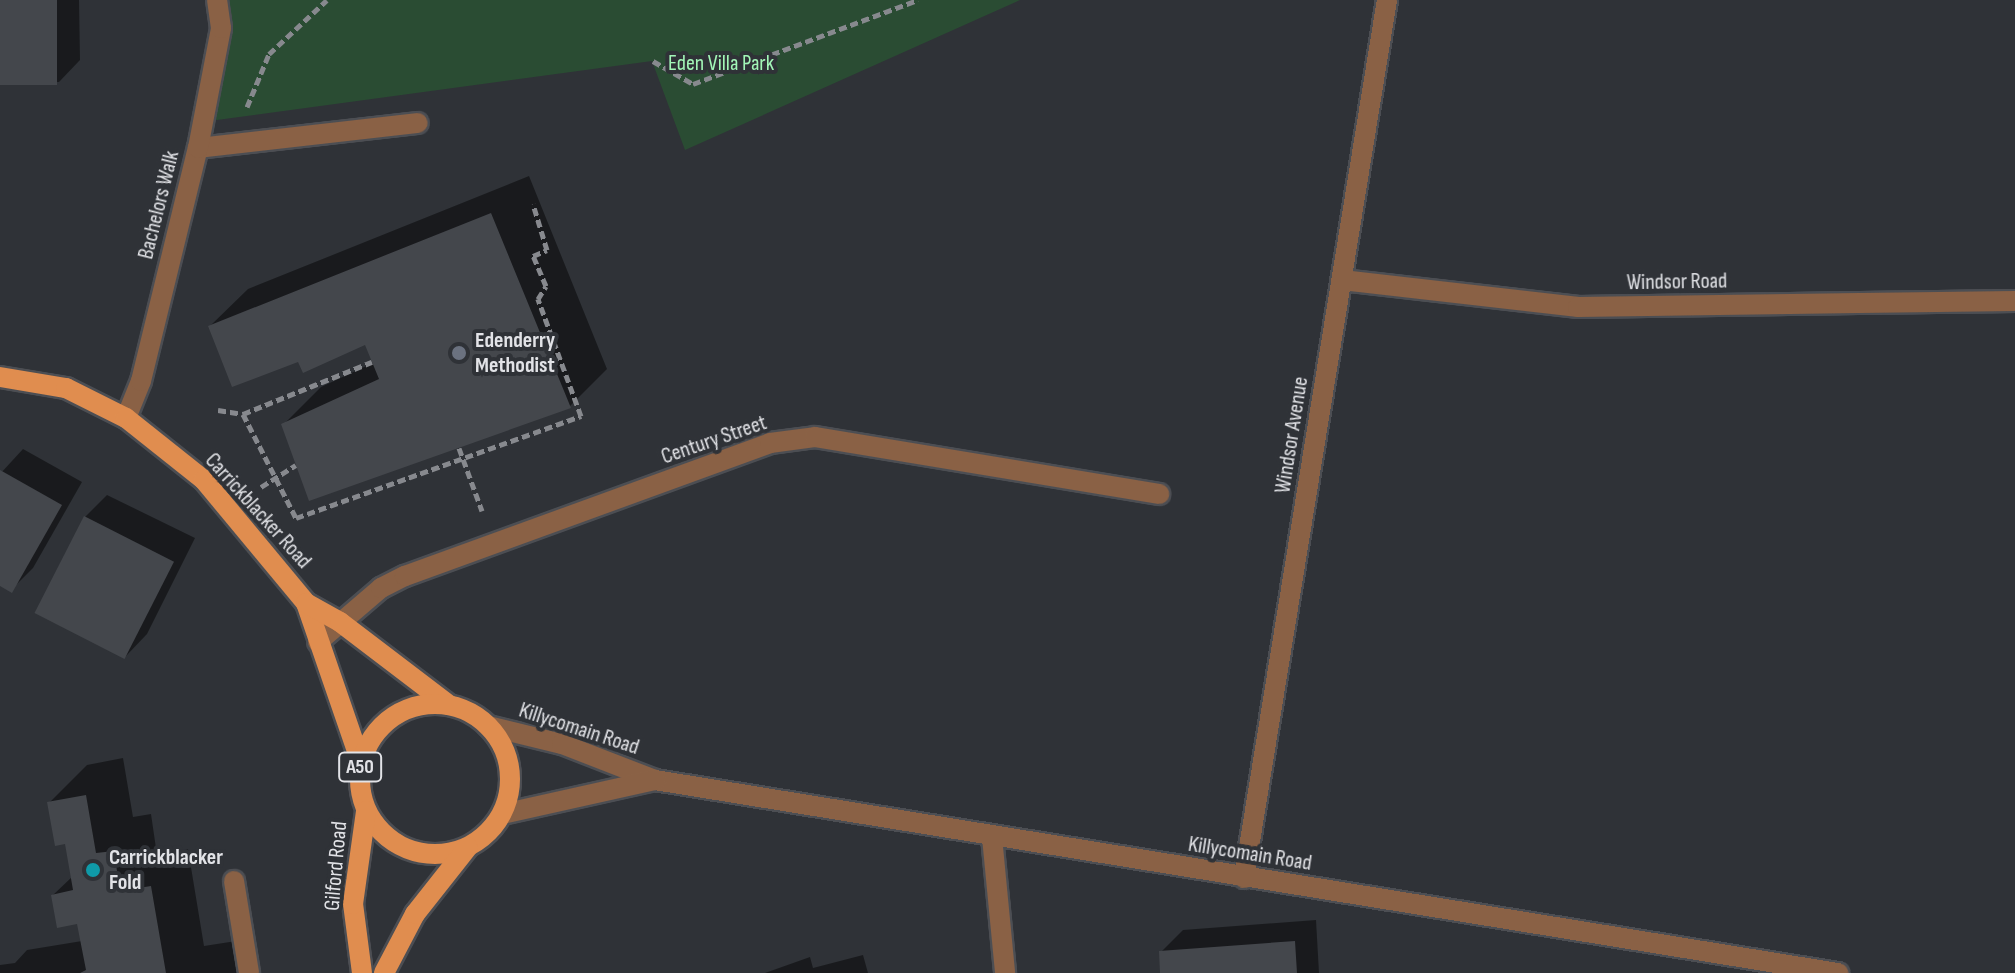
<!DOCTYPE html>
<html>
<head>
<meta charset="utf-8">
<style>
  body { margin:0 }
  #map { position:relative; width:2015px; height:973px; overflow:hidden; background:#2f3237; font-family:"Sofia Sans Condensed",sans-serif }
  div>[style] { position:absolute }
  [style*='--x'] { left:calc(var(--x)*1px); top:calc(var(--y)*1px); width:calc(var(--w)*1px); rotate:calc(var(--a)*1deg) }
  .green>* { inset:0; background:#2a4c33 }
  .shadow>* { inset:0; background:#0007 }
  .building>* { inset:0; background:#44474c; transform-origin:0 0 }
  .path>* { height:5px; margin-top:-2.5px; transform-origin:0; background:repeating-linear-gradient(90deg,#87898e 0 8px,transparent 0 12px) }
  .roads { filter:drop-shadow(2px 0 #4c4e53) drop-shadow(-2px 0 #4c4e53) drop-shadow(0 2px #4c4e53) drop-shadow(0 -2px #4c4e53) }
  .service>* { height:20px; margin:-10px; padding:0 10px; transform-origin:10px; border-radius:10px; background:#8a6145 }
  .minor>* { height:20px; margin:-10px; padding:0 10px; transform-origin:10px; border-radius:10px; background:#8a6145 }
  .tertiary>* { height:20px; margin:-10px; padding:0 10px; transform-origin:10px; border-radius:10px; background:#8a6145 }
  .primary>* { height:20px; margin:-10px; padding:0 10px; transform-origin:10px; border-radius:10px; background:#e08d4f }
  .primary>.ring { margin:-10px; padding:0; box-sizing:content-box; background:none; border:20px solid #e08d4f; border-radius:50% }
  .dots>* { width:22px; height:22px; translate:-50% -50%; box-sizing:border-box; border:4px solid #2f3237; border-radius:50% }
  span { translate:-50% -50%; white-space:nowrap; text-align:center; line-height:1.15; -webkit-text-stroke:8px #2f3237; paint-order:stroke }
  .shield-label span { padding:2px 6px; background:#2f3237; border:2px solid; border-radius:6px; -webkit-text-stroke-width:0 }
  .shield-label { font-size:20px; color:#e2e3e7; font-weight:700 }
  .park-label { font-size:22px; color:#a2f6b7 }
  .street-label { font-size:22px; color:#e2e3e7 }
  .poi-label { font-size:22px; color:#e2e3e7; font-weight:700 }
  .left { translate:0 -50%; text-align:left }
</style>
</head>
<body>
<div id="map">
  <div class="green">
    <i style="clip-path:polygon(217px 0,1020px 0,685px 150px,652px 61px,202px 122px)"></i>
  </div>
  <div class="shadow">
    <i style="clip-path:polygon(0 0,79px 0,80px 60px,59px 82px,0 83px)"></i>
    <i style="clip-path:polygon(529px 176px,607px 369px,570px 406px,283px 425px,321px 387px,375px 362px,367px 342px,299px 360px,210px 326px,248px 289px)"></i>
    <i style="clip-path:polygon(23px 449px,82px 482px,33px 568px,11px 590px,0 584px,0 474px)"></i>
    <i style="clip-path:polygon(107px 495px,195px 538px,147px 634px,126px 656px,85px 517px)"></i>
    <i style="clip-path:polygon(123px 758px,133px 817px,151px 814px,157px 855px,188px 849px,204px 946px,249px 939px,255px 973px,0 973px,0 965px,15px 963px,27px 950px,82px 941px,79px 922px,53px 895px,73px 876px,67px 842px,49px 803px,87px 765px)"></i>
    <i style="clip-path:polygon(1316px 920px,1319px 973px,1162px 973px,1161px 952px,1183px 930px)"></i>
    <i style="clip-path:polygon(863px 955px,868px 973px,765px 973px,810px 957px,813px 968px)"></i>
  </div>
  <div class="building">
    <i style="left:0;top:0;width:57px;height:85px"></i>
    <i style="clip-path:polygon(491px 213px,571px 408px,309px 501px,281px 424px,379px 379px,365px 345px,303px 373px,298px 362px,232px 387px,208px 326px)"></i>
    <i style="clip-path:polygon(0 470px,62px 505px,12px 593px,0 586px)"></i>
    <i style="left:84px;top:516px;width:101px;height:109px;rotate:27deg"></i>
    <i style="clip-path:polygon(86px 795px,96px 853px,114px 851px,120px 891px,151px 886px,166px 973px,80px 973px,86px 970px,77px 924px,57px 928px,51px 895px,73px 890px,65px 844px,55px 846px,47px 802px)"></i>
    <i style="clip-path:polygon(1295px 941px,1297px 973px,1160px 973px,1159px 951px)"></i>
  </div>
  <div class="path">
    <i style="--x:653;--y:61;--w:46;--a:29.9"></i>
    <i style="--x:693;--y:84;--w:240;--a:-20.5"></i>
    <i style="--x:247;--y:107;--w:57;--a:-67.5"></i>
    <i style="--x:269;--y:54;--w:79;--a:-43"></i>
    <i style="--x:218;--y:410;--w:25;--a:9"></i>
    <i style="--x:243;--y:414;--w:139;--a:-22"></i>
    <i style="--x:243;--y:414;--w:117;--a:63"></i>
    <i style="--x:296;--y:518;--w:303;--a:-19.7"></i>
    <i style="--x:581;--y:416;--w:125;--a:-110.2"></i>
    <i style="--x:538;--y:299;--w:15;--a:-58"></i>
    <i style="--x:546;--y:286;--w:33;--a:-113"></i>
    <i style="--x:533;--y:256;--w:15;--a:-23"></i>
    <i style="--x:547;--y:250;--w:48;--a:-106.9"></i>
    <i style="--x:459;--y:448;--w:67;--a:69.9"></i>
    <i style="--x:261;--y:487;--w:41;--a:-32.2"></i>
  </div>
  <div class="roads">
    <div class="service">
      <i style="--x:198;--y:148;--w:221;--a:-6.5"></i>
      <i style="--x:234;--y:881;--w:93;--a:80.7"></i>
    </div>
    <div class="minor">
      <i style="--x:1342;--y:280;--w:238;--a:6.5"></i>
      <i style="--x:1578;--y:307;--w:437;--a:-0.8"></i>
      <i style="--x:126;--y:418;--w:40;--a:-68"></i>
      <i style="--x:141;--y:381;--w:240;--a:-76.3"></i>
      <i style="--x:198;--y:148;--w:122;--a:-79.1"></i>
      <i style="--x:221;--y:28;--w:28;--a:-98"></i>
      <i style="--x:318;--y:642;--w:83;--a:-40.6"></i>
      <i style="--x:381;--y:588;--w:27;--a:-27"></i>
      <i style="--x:405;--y:576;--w:388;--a:-20"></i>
      <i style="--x:770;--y:443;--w:45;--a:-7.6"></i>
      <i style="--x:815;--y:437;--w:349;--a:9.4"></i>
      <i style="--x:992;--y:837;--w:137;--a:84.5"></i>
      <i style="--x:1244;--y:878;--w:890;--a:-80.75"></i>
    </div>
    <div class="tertiary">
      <i style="--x:488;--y:726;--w:76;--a:13.7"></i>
      <i style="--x:562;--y:744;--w:100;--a:21.2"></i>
      <i style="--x:655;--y:780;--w:1199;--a:9.27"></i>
      <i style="--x:502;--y:814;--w:157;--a:-12.5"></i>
    </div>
    <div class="primary">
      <i style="--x:0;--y:377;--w:67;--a:9.5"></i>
      <i style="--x:66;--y:388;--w:67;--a:26.6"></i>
      <i style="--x:126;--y:418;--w:100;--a:38.5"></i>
      <i style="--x:204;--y:480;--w:160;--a:50.3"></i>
      <i style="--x:306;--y:603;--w:169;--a:71"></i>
      <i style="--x:306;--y:603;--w:39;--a:29"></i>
      <i style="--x:340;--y:622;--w:137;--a:37.3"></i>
      <i class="ring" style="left:360px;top:704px;width:130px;height:130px"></i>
      <i style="--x:362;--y:973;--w:70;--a:-97.4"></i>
      <i style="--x:353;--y:904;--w:94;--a:-82"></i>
      <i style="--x:384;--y:973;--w:67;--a:-62.3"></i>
      <i style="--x:415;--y:914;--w:85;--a:-51.7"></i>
    </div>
  </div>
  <div class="dots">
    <i style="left:459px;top:353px;background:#6b7280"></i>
    <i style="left:93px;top:870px;background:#0f9aa8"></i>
  </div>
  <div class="shield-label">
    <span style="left:360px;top:767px">A50</span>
  </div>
  <div class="park-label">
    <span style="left:721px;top:64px">Eden Villa Park</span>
  </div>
  <div class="street-label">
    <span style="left:159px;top:205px;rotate:-76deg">Bachelors Walk</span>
    <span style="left:1677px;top:282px;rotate:-1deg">Windsor Road</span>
    <span style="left:1292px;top:435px;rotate:-81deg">Windsor Avenue</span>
    <span style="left:714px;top:440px;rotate:-19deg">Century Street</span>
    <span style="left:258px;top:511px;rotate:48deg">Carrickblacker Road</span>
    <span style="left:579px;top:729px;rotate:18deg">Killycomain Road</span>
    <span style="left:1250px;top:854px;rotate:9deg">Killycomain Road</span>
    <span style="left:336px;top:866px;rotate:-85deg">Gilford Road</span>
  </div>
  <div class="poi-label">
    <span class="left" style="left:475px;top:353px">Edenderry<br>Methodist</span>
    <span class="left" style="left:109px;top:870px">Carrickblacker<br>Fold</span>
  </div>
</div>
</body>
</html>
